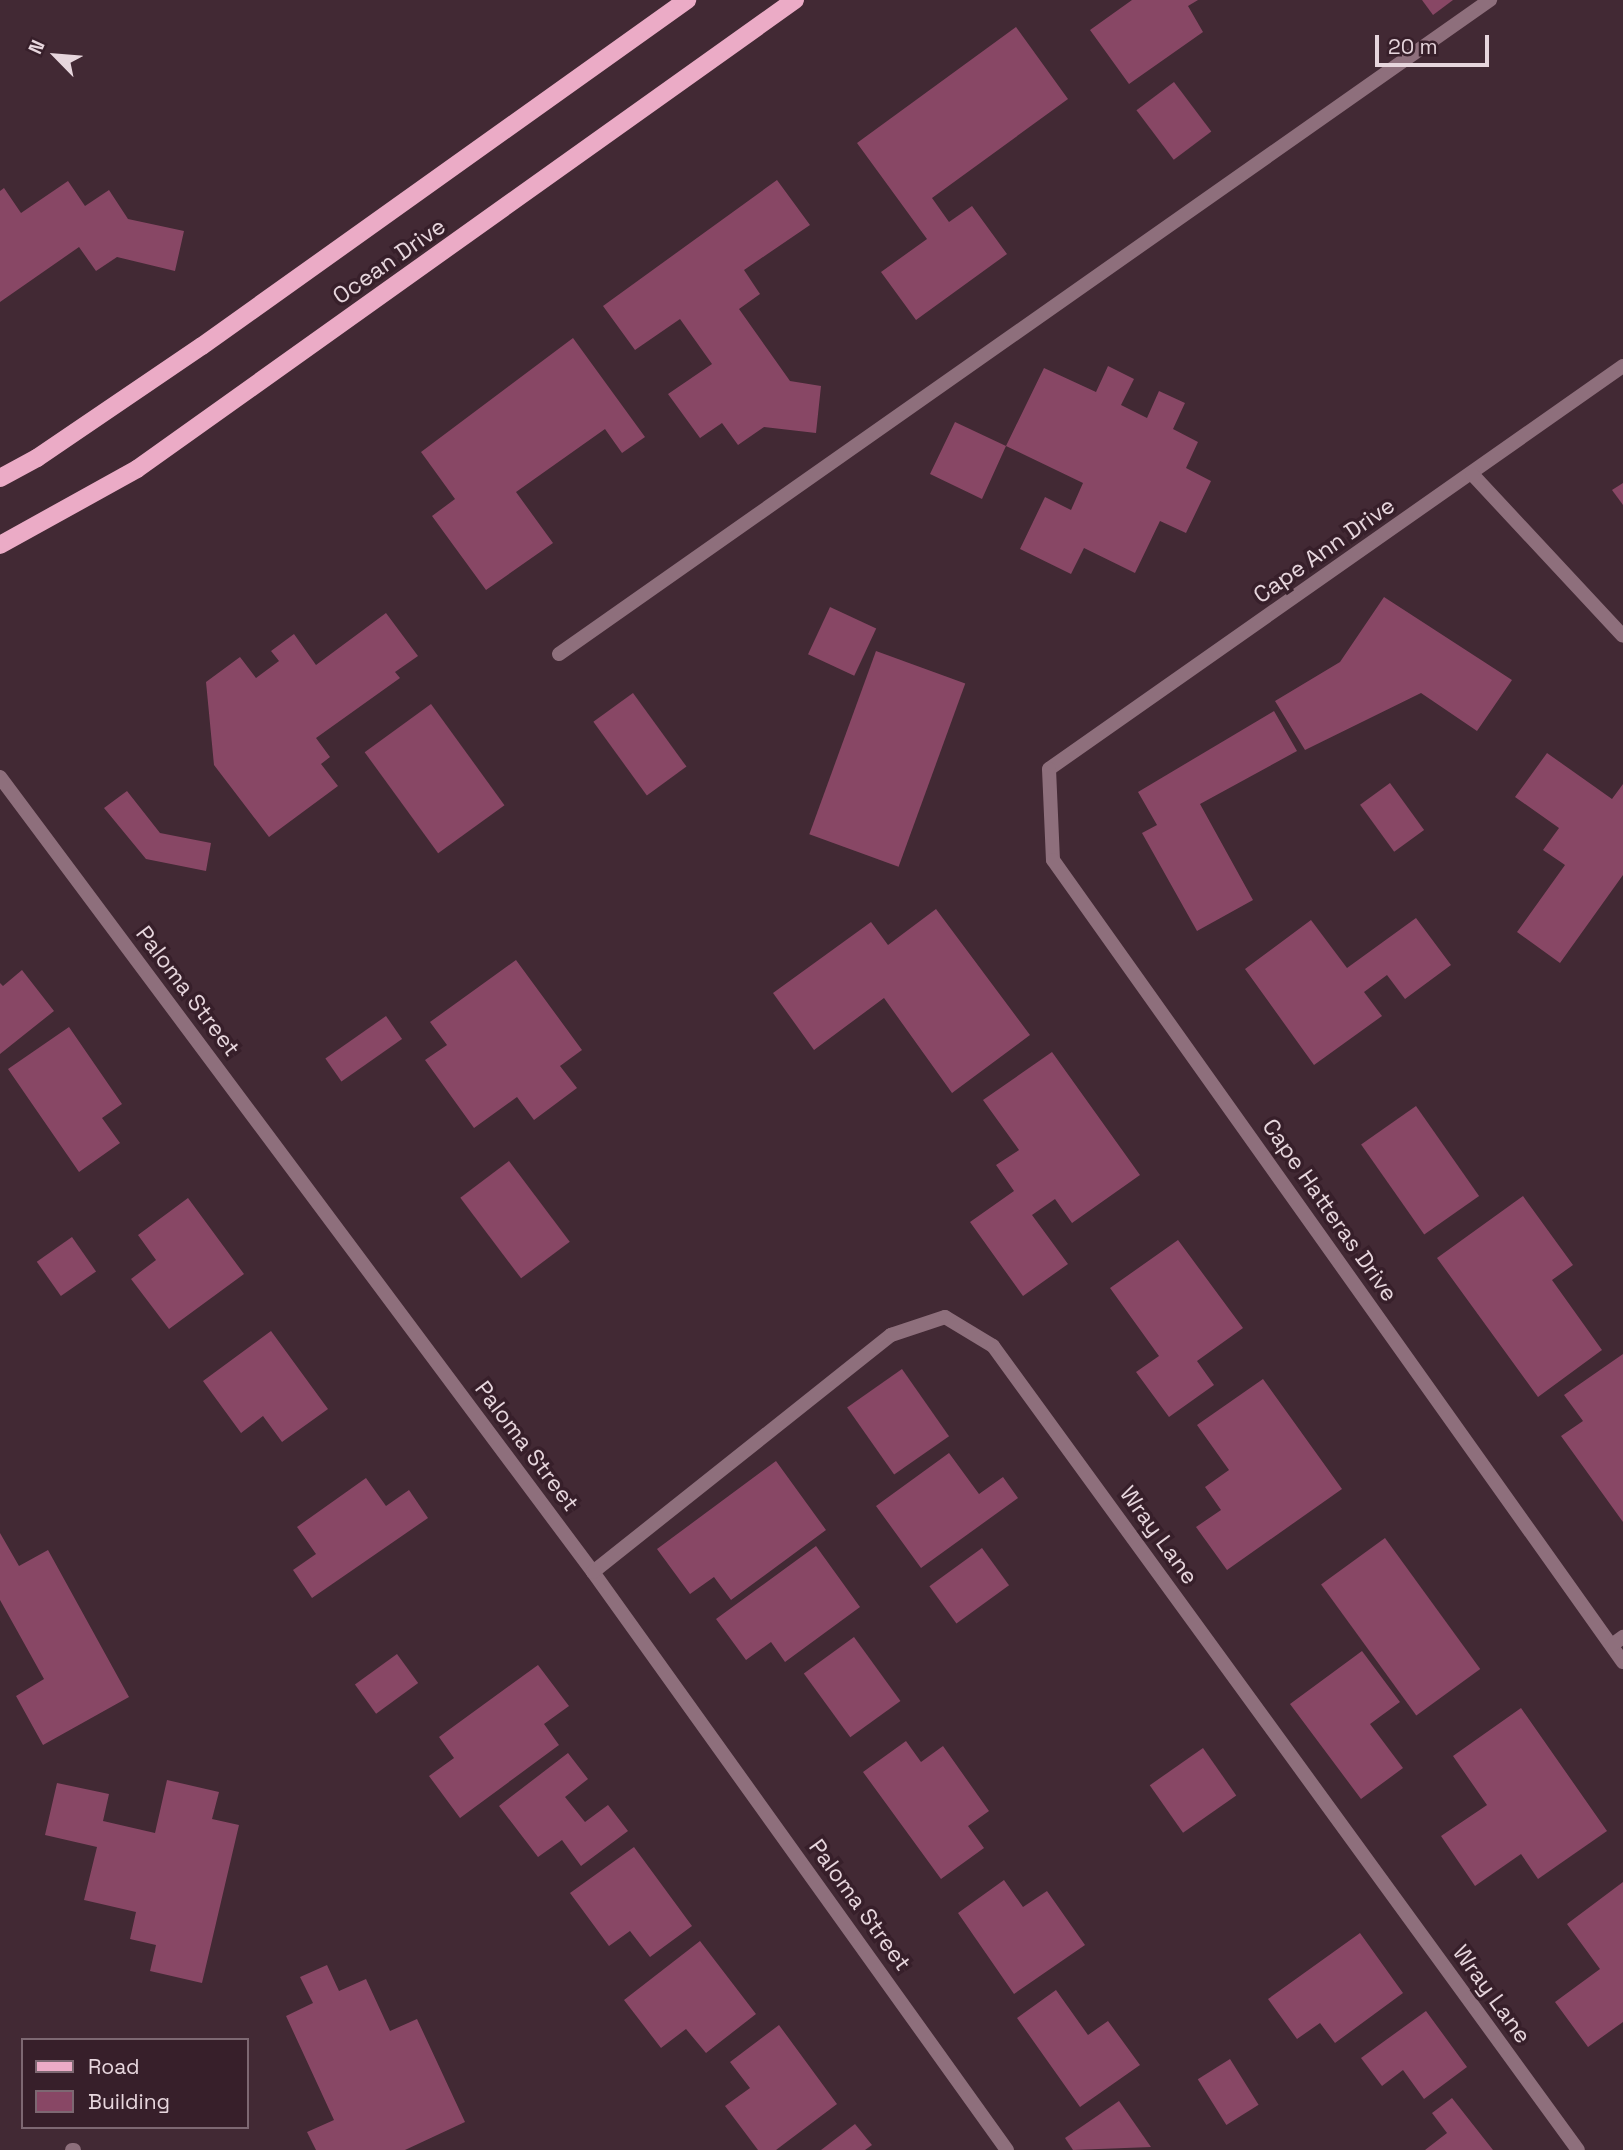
<!DOCTYPE html>
<html>
<head>
<meta charset="utf-8">
<style>
  body { margin:0 }
  #map { position:relative; width:1623px; height:2150px; overflow:hidden; background:#422934; font-family:"Space Grotesk",sans-serif }
  div>[style] { position:absolute }
  [style*='--x'] { left:calc(var(--x)*1px); top:calc(var(--y)*1px); width:calc(var(--w)*1px); rotate:calc(var(--a)*1deg) }
  .building>* { inset:0; background:#884765; transform-origin:0 0 }
  .service>* { height:14px; margin:-7px; padding:0 7px; transform-origin:7px; border-radius:7px; background:#8e6f7c }
  .minor>* { height:14px; margin:-7px; padding:0 7px; transform-origin:7px; border-radius:7px; background:#8e6f7c }
  .primary>* { height:18px; margin:-9px; padding:0 9px; transform-origin:9px; border-radius:9px; background:#ebabc6 }
  span { translate:-50% -50%; white-space:nowrap; text-align:center; line-height:1.15; -webkit-text-stroke:7px #371f2a; paint-order:stroke }
  .street-label { font-size:23px; color:#e7d6dd }
  .legend { position:absolute; left:21px; top:2038px; width:228px; height:91px; box-sizing:border-box; background:#371f2a; border:2px solid #7d6872; margin:0; padding:9px 12px; list-style:none; font-size:21px; color:#e7d6dd }
  .legend li { display:flex; align-items:center; gap:14px; height:35px }
  .legend b { width:35px; border:2px solid #7d6872 }
  .north { position:absolute; left:21px; top:21px; width:70px; height:70px; -webkit-text-stroke:5px #371f2a; paint-order:stroke; rotate:295deg; font-size:19px; font-weight:700; line-height:28px; text-align:center; color:#e7d6dd }
  .north::after { content:''; display:block; margin:auto; width:24px; height:32px; background:#e7d6dd; clip-path:polygon(50% 0,100% 100%,50% 72%,0 100%) }
  .scale { position:absolute; left:1375px; top:35px; width:114px; height:32px; box-sizing:border-box; border:4px solid #e7d6dd; border-top:0; padding-left:9px; font-size:21px; line-height:24px; white-space:nowrap; color:#e7d6dd; -webkit-text-stroke:5px #371f2a; paint-order:stroke }
</style>
</head>
<body>
<div id="map">
  <div class="building">
    <i style="clip-path:polygon(1132px 0,1198px 0,1188px 6px,1203px 32px,1129px 84px,1090px 30px)"></i>
    <i style="clip-path:polygon(1422px 0,1453px 0,1433px 15px)"></i>
    <i style="clip-path:polygon(1016px 27px,1068px 99px,932px 198px,949px 222px,972px 206px,1007px 254px,916px 320px,881px 272px,927px 239px,857px 143px)"></i>
    <i style="left:1174px;top:82px;width:62px;height:47px;rotate:53deg"></i>
    <i style="clip-path:polygon(777px 180px,810px 225px,744px 270px,760px 294px,739px 309px,790px 381px,821px 386px,816px 433px,764px 427px,738px 445px,722px 423px,700px 438px,668px 394px,712px 364px,680px 319px,635px 350px,603px 306px)"></i>
    <i style="clip-path:polygon(68px 181px,85px 206px,109px 190px,128px 219px,184px 231px,175px 271px,117px 257px,96px 271px,79px 247px,0 302px,0 191px,4px 188px,21px 213px)"></i>
    <i style="clip-path:polygon(573px 338px,645px 437px,622px 453px,605px 429px,516px 492px,553px 543px,486px 590px,432px 516px,455px 499px,421px 452px)"></i>
    <i style="clip-path:polygon(1108px 366px,1134px 379px,1121px 405px,1147px 418px,1159px 391px,1185px 403px,1173px 429px,1198px 442px,1186px 468px,1211px 481px,1186px 533px,1160px 521px,1135px 573px,1084px 548px,1071px 574px,1020px 549px,1045px 497px,1071px 510px,1083px 483px,1006px 446px,982px 499px,930px 474px,955px 422px,1006px 446px,1044px 368px,1096px 392px)"></i>
    <i style="clip-path:polygon(1623px 483px,1623px 505px,1612px 490px)"></i>
    <i style="clip-path:polygon(1384px 597px,1512px 680px,1477px 731px,1421px 693px,1305px 750px,1275px 701px,1340px 662px)"></i>
    <i style="left:830px;top:607px;width:51px;height:52px;rotate:25deg"></i>
    <i style="clip-path:polygon(386px 613px,418px 656px,395px 672px,400px 678px,316px 738px,330px 757px,321px 764px,338px 786px,269px 837px,214px 765px,206px 682px,240px 657px,256px 678px,279px 661px,271px 651px,294px 634px,316px 665px)"></i>
    <i style="left:876px;top:651px;width:95px;height:195px;rotate:20deg"></i>
    <i style="left:633px;top:693px;width:91px;height:49px;rotate:54deg"></i>
    <i style="left:431px;top:704px;width:125px;height:82px;rotate:54deg"></i>
    <i style="clip-path:polygon(1274px 711px,1297px 751px,1200px 804px,1253px 900px,1197px 931px,1142px 833px,1157px 825px,1138px 792px)"></i>
    <i style="clip-path:polygon(1547px 753px,1612px 799px,1623px 784px,1623px 875px,1560px 963px,1517px 932px,1565px 865px,1543px 850px,1559px 828px,1515px 797px)"></i>
    <i style="left:1390px;top:783px;width:58px;height:37px;rotate:54deg"></i>
    <i style="clip-path:polygon(127px 791px,160px 833px,211px 843px,206px 871px,146px 859px,104px 808px)"></i>
    <i style="clip-path:polygon(936px 909px,1030px 1035px,952px 1093px,884px 998px,814px 1050px,773px 993px,871px 922px,888px 945px)"></i>
    <i style="clip-path:polygon(1416px 918px,1451px 965px,1405px 999px,1387px 975px,1364px 992px,1382px 1016px,1314px 1065px,1245px 969px,1311px 920px,1347px 968px)"></i>
    <i style="clip-path:polygon(516px 960px,582px 1050px,560px 1066px,577px 1088px,534px 1120px,517px 1097px,474px 1128px,425px 1060px,447px 1045px,430px 1022px)"></i>
    <i style="clip-path:polygon(22px 970px,54px 1011px,0 1054px,0 983px,3px 986px)"></i>
    <i style="left:386px;top:1016px;width:28px;height:74px;rotate:55deg"></i>
    <i style="clip-path:polygon(69px 1027px,122px 1104px,102px 1118px,120px 1143px,79px 1172px,8px 1069px)"></i>
    <i style="clip-path:polygon(1052px 1052px,1140px 1175px,1072px 1223px,1055px 1199px,1032px 1215px,1068px 1264px,1023px 1296px,970px 1222px,1014px 1191px,996px 1165px,1019px 1150px,983px 1100px)"></i>
    <i style="left:1416px;top:1106px;width:110px;height:67px;rotate:55deg"></i>
    <i style="left:509px;top:1161px;width:101px;height:61px;rotate:53deg"></i>
    <i style="clip-path:polygon(1523px 1196px,1573px 1265px,1552px 1280px,1602px 1350px,1538px 1397px,1437px 1258px)"></i>
    <i style="clip-path:polygon(188px 1198px,244px 1274px,169px 1329px,131px 1279px,156px 1260px,138px 1235px)"></i>
    <i style="left:72px;top:1237px;width:42px;height:43px;rotate:55deg"></i>
    <i style="clip-path:polygon(1178px 1240px,1243px 1328px,1197px 1361px,1214px 1385px,1169px 1417px,1136px 1372px,1159px 1356px,1110px 1288px)"></i>
    <i style="clip-path:polygon(271px 1331px,328px 1409px,282px 1442px,263px 1416px,241px 1433px,203px 1381px)"></i>
    <i style="clip-path:polygon(1623px 1354px,1623px 1522px,1561px 1436px,1583px 1421px,1564px 1395px)"></i>
    <i style="left:902px;top:1369px;width:82px;height:67px;rotate:55deg"></i>
    <i style="clip-path:polygon(1263px 1379px,1342px 1489px,1227px 1570px,1196px 1527px,1221px 1510px,1205px 1487px,1229px 1470px,1197px 1425px)"></i>
    <i style="clip-path:polygon(949px 1453px,979px 1494px,1003px 1477px,1018px 1498px,921px 1568px,876px 1506px)"></i>
    <i style="clip-path:polygon(776px 1461px,826px 1530px,731px 1600px,714px 1577px,690px 1594px,657px 1549px)"></i>
    <i style="clip-path:polygon(366px 1478px,386px 1506px,409px 1490px,428px 1518px,312px 1598px,293px 1570px,316px 1554px,297px 1527px)"></i>
    <i style="clip-path:polygon(0 1533px,19px 1566px,48px 1550px,129px 1697px,43px 1745px,16px 1696px,44px 1679px,0 1600px)"></i>
    <i style="left:1385px;top:1538px;width:162px;height:79px;rotate:54deg"></i>
    <i style="clip-path:polygon(816px 1546px,860px 1607px,785px 1662px,771px 1642px,746px 1660px,716px 1619px)"></i>
    <i style="left:982px;top:1548px;width:46px;height:65px;rotate:54deg"></i>
    <i style="left:854px;top:1637px;width:79px;height:62px;rotate:54deg"></i>
    <i style="clip-path:polygon(1362px 1651px,1400px 1702px,1370px 1724px,1403px 1768px,1361px 1799px,1290px 1704px)"></i>
    <i style="left:397px;top:1654px;width:36px;height:52px;rotate:54deg"></i>
    <i style="clip-path:polygon(538px 1665px,569px 1706px,544px 1724px,559px 1745px,460px 1818px,429px 1776px,454px 1758px,439px 1737px)"></i>
    <i style="clip-path:polygon(1521px 1708px,1607px 1831px,1538px 1879px,1521px 1854px,1475px 1886px,1441px 1836px,1487px 1805px,1453px 1756px)"></i>
    <i style="clip-path:polygon(906px 1741px,921px 1762px,943px 1746px,989px 1811px,968px 1826px,984px 1848px,941px 1879px,863px 1772px)"></i>
    <i style="left:1203px;top:1748px;width:58px;height:65px;rotate:55deg"></i>
    <i style="clip-path:polygon(568px 1753px,588px 1779px,565px 1797px,585px 1822px,608px 1805px,628px 1831px,581px 1866px,562px 1840px,538px 1857px,499px 1806px)"></i>
    <i style="clip-path:polygon(167px 1780px,219px 1792px,212px 1819px,239px 1825px,202px 1983px,150px 1971px,156px 1945px,130px 1939px,136px 1912px,84px 1900px,97px 1847px,45px 1835px,57px 1783px,109px 1794px,103px 1821px,155px 1833px)"></i>
    <i style="clip-path:polygon(634px 1847px,692px 1926px,650px 1957px,630px 1931px,609px 1946px,570px 1893px)"></i>
    <i style="clip-path:polygon(1004px 1880px,1023px 1907px,1047px 1891px,1085px 1945px,1014px 1994px,958px 1913px)"></i>
    <i style="clip-path:polygon(1623px 1882px,1623px 2022px,1588px 2047px,1555px 2002px,1600px 1969px,1567px 1924px)"></i>
    <i style="clip-path:polygon(1360px 1933px,1403px 1993px,1335px 2043px,1320px 2023px,1297px 2039px,1268px 1999px)"></i>
    <i style="clip-path:polygon(700px 1941px,756px 2014px,706px 2053px,686px 2029px,661px 2048px,624px 2000px)"></i>
    <i style="clip-path:polygon(327px 1965px,339px 1991px,366px 1979px,390px 2031px,417px 2019px,465px 2122px,405px 2150px,316px 2150px,307px 2132px,334px 2120px,286px 2016px,313px 2003px,300px 1977px)"></i>
    <i style="clip-path:polygon(1056px 1990px,1088px 2035px,1108px 2021px,1140px 2065px,1080px 2107px,1017px 2018px)"></i>
    <i style="clip-path:polygon(1426px 2011px,1467px 2067px,1424px 2099px,1403px 2070px,1382px 2086px,1361px 2058px)"></i>
    <i style="clip-path:polygon(779px 2025px,837px 2104px,776px 2150px,758px 2150px,725px 2106px,750px 2088px,730px 2062px)"></i>
    <i style="left:1230px;top:2059px;width:54px;height:38px;rotate:58deg"></i>
    <i style="clip-path:polygon(1452px 2098px,1493px 2150px,1425px 2150px,1447px 2133px,1432px 2113px)"></i>
    <i style="clip-path:polygon(1119px 2101px,1151px 2147px,1073px 2150px,1065px 2138px)"></i>
    <i style="clip-path:polygon(855px 2124px,872px 2145px,865px 2150px,821px 2150px)"></i>
  </div>
  <div class="service">
    <i style="--x:559;--y:654;--w:1138;--a:-35.09"></i>
    <i style="--x:72;--y:2150;--w:2;--a:0"></i>
  </div>
  <div class="minor">
    <i style="--x:1623;--y:366;--w:701;--a:144.93"></i>
    <i style="--x:1049;--y:769;--w:91;--a:87.5"></i>
    <i style="--x:1053;--y:860;--w:984;--a:54.6"></i>
    <i style="--x:1472;--y:474;--w:221;--a:47"></i>
    <i style="--x:0;--y:777;--w:992;--a:53.28"></i>
    <i style="--x:593;--y:1572;--w:711;--a:54.39"></i>
    <i style="--x:593;--y:1572;--w:381;--a:-38.5"></i>
    <i style="--x:891;--y:1335;--w:57;--a:-18.4"></i>
    <i style="--x:945;--y:1317;--w:56;--a:31.1"></i>
    <i style="--x:993;--y:1346;--w:994;--a:53.96"></i>
    <i style="--x:1612;--y:1645;--w:14;--a:-36"></i>
  </div>
  <div class="primary">
    <i style="--x:0;--y:478;--w:42;--a:-28.4"></i>
    <i style="--x:37;--y:458;--w:199;--a:-34.2"></i>
    <i style="--x:202;--y:346;--w:596;--a:-35.5"></i>
    <i style="--x:0;--y:545;--w:157;--a:-29"></i>
    <i style="--x:137;--y:469;--w:808;--a:-35.48"></i>
  </div>
  <div class="street-label">
    <span style="left:389px;top:261px;rotate:-35deg">Ocean Drive</span>
    <span style="left:1324px;top:550px;rotate:-35deg">Cape Ann Drive</span>
    <span style="left:188px;top:991px;rotate:53deg">Paloma Street</span>
    <span style="left:1330px;top:1210px;rotate:55deg">Cape Hatteras Drive</span>
    <span style="left:527px;top:1446px;rotate:53deg">Paloma Street</span>
    <span style="left:1159px;top:1535px;rotate:54deg">Wray Lane</span>
    <span style="left:860px;top:1905px;rotate:54deg">Paloma Street</span>
    <span style="left:1492px;top:1994px;rotate:54deg">Wray Lane</span>
  </div>
  <ul class="legend">
  <li><b style="height:9px;background:#ebabc6"></b>Road</li>
  <li><b style="height:19px;background:#884765"></b>Building</li>
  </ul>
  <div class="north">N</div>
  <div class="scale">20 m</div>
</div>
</body>
</html>
